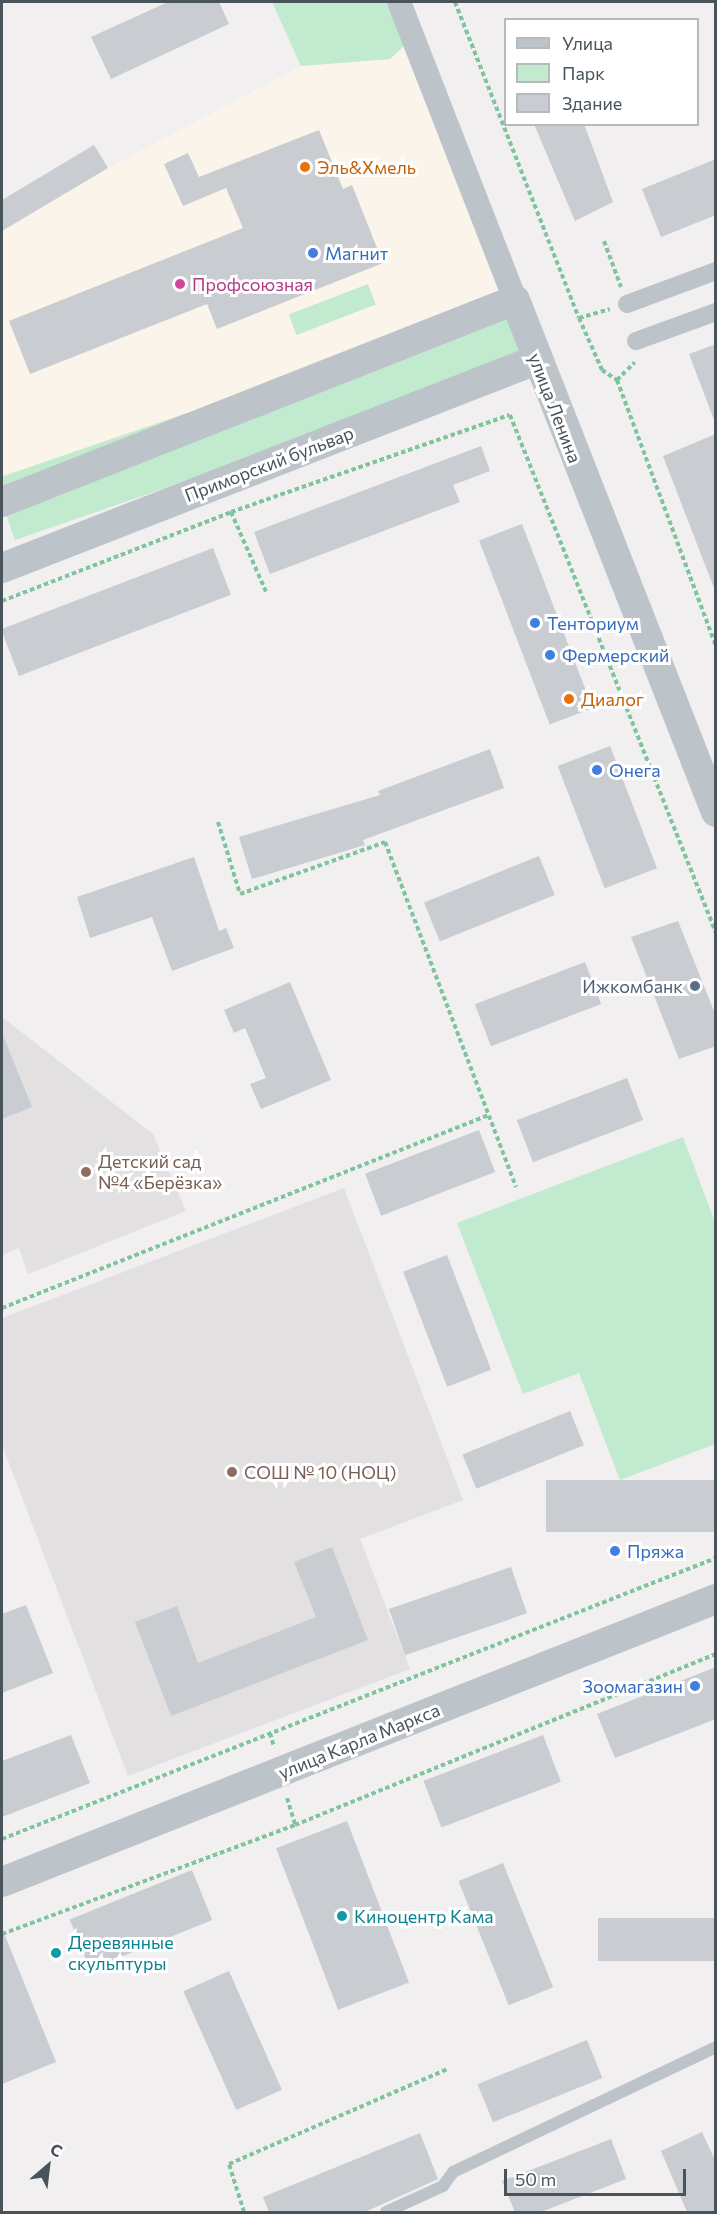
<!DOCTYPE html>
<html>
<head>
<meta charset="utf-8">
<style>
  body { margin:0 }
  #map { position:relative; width:717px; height:2214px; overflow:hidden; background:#f1efef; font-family:Commissioner,sans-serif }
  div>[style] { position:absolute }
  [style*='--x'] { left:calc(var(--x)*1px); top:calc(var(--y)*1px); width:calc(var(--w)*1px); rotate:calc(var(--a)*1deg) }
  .commercial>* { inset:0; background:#faf4ea }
  .education>* { inset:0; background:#e2e0e0 }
  .green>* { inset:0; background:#c2eacf; transform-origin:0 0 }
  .building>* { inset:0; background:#c9ccd1; transform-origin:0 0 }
  .path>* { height:4px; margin-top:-2px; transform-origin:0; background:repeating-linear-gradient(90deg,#7ec49d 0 4.5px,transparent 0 7.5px) }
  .service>* { height:12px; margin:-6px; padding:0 6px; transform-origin:6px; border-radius:6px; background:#bcc4ca }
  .pedestrian>* { height:18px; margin:-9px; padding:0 9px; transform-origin:9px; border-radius:9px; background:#bcc4ca }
  .minor>* { height:24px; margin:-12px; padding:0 12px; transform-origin:12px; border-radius:12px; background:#bcc4ca }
  .tertiary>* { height:30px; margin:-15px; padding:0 15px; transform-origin:15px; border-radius:15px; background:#bcc4ca }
  .dots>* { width:16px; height:16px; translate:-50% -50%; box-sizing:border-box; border:3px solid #fff; border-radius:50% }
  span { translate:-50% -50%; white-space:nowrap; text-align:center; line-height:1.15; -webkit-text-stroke:6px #fff; paint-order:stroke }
  .food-label { font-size:18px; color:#c56008 }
  .left { translate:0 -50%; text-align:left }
  .shop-label { font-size:18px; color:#366cbe }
  .right { translate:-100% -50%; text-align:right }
  .hotel-label { font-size:18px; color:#b23c85 }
  .street-label { font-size:18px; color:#49535a }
  .service-label { font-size:18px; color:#4e5e75 }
  .education-label { font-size:18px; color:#785e54 }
  .culture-label { font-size:18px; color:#0d838f }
  .frame { position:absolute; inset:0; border:3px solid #49535a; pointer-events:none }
  .legend { position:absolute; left:504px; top:18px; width:195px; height:108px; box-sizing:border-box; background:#fff; border:2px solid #b6babd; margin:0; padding:8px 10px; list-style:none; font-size:18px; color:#49535a }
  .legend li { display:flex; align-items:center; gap:12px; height:30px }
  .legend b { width:30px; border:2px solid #b6babd }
  .north { position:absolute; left:18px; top:2136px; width:60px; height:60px; -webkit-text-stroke:4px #fff; paint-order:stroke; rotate:28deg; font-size:16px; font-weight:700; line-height:24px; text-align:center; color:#49535a }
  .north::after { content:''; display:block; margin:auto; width:21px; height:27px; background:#49535a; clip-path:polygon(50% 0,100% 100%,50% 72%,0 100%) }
  .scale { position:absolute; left:504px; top:2169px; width:182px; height:27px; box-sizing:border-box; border:3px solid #49535a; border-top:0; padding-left:8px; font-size:18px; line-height:21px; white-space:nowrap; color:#49535a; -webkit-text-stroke:4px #fff; paint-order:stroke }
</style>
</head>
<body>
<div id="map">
  <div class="commercial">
    <i style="clip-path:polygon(404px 46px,498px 292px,2px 489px,2px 231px,108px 168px,301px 66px,389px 59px)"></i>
  </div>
  <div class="education">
    <i style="clip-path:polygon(2px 1017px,153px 1134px,186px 1211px,28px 1274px,19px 1248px,2px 1255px)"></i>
    <i style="clip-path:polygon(344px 1188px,463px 1500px,360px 1539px,410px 1669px,128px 1776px,2px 1445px,2px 1318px)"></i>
  </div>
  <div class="green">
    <i style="clip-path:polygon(272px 2px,386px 2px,404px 46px,390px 59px,301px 66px)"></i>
    <i style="left:368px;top:284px;width:22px;height:85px;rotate:69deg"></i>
    <i style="left:515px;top:300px;width:64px;height:551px;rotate:71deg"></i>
    <i style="clip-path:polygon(683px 1137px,715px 1222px,715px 1444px,620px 1480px,579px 1373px,523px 1394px,457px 1223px)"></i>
  </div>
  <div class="building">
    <i style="clip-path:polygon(168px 2px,219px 2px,229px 24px,111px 79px,91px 37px)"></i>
    <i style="clip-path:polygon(534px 124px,584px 124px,613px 202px,575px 221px)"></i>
    <i style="clip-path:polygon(319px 130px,343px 189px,352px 185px,383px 263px,217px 329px,207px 304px,30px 374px,9px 321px,243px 228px,226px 188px,183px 206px,164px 164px,188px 153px,199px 177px)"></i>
    <i style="clip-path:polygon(94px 145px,108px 168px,2px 231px,2px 200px)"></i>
    <i style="clip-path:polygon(716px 159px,716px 215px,661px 237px,642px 189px)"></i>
    <i style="clip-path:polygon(716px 344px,716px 420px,714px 420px,689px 354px)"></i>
    <i style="clip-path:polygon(716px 434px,716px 588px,714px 588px,663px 456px)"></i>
    <i style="clip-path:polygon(481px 446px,490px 471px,453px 485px,460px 502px,270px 574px,254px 532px)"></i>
    <i style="left:522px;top:524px;width:197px;height:46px;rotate:69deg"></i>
    <i style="left:213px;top:548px;width:50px;height:227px;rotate:69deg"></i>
    <i style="left:610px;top:746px;width:131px;height:56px;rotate:69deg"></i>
    <i style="clip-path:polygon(490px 749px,504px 788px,363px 840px,365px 845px,252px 879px,239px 837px,380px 795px,378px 791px)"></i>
    <i style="left:539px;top:856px;width:42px;height:124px;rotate:68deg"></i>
    <i style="clip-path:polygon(194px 857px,219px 931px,226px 928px,234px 948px,172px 971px,152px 917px,90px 938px,77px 897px)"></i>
    <i style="clip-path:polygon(678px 921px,716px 1016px,716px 1046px,679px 1059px,631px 937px)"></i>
    <i style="left:585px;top:962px;width:45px;height:118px;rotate:69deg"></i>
    <i style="clip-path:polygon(290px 982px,331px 1080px,261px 1109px,250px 1084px,266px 1078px,245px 1028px,234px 1033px,224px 1010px)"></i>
    <i style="clip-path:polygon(2px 1033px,32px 1107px,2px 1119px)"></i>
    <i style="left:627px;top:1078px;width:45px;height:118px;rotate:69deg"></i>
    <i style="left:479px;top:1130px;width:45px;height:122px;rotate:69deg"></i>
    <i style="left:447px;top:1255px;width:123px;height:47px;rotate:69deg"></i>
    <i style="left:570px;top:1411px;width:37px;height:116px;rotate:68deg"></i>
    <i style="left:716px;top:1480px;width:52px;height:170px;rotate:90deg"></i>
    <i style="clip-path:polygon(332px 1547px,368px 1640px,171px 1716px,135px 1622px,177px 1606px,198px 1663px,316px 1617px,294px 1562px)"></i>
    <i style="left:511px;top:1567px;width:49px;height:129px;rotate:71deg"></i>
    <i style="clip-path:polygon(26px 1605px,53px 1673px,2px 1693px,2px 1614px)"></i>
    <i style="clip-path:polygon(716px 1667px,716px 1719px,615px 1758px,597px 1714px)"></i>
    <i style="clip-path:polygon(71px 1735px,90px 1783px,2px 1817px,2px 1761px)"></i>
    <i style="left:543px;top:1735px;width:50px;height:128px;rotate:69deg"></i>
    <i style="left:347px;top:1821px;width:173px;height:76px;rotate:69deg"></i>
    <i style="left:503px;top:1863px;width:134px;height:48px;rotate:68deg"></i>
    <i style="left:192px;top:1870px;width:54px;height:132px;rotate:68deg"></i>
    <i style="left:716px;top:1918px;width:43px;height:118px;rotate:90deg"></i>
    <i style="clip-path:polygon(2px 1928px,56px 2062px,2px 2084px)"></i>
    <i style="left:229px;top:1971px;width:130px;height:50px;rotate:66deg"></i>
    <i style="left:587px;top:2040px;width:41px;height:118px;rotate:68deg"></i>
    <i style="clip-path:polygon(702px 2132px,716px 2162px,716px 2212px,687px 2212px,661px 2151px)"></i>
    <i style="clip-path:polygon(420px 2133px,438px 2179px,365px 2212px,269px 2212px,263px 2197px)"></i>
    <i style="clip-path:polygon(611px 2139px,626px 2179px,541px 2212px,515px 2212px,502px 2181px)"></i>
  </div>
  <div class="path">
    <i style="--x:455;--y:2;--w:339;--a:68.6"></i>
    <i style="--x:579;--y:318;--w:57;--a:66.1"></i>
    <i style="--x:602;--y:370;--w:18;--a:34"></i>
    <i style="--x:617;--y:380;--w:284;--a:69.6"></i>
    <i style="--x:604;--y:241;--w:49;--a:69.7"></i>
    <i style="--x:579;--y:318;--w:32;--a:-16"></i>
    <i style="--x:617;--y:380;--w:25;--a:-45"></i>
    <i style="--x:231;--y:512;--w:90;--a:66.3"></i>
    <i style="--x:2;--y:601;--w:246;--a:-21.2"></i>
    <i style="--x:231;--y:512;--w:295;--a:-19.2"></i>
    <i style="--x:510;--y:415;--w:557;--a:68.31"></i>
    <i style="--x:218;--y:822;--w:75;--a:73"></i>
    <i style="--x:240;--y:894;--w:154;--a:-19.7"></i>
    <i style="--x:385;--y:842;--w:369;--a:69.2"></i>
    <i style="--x:2;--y:1308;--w:524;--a:-21.62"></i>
    <i style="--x:270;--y:1733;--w:15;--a:74"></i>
    <i style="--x:287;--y:1798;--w:28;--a:73"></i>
    <i style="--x:2;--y:1839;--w:767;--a:-21.48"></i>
    <i style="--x:2;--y:1934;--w:313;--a:-20.4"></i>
    <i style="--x:295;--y:1825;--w:454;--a:-22.1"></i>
    <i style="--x:244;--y:2212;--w:50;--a:-107.4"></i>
    <i style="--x:229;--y:2164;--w:238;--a:-23.5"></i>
  </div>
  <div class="service">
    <i style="--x:386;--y:2212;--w:63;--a:-24.5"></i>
    <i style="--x:443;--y:2186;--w:17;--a:-54"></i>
    <i style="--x:453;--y:2172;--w:291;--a:-25.4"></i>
  </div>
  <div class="pedestrian">
    <i style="--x:627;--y:304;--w:95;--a:-20.3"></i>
    <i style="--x:636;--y:341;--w:85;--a:-19.9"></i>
  </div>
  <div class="minor">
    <i style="--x:399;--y:2;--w:320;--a:68.7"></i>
  </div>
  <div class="tertiary">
    <i style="--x:2;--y:502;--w:551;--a:-21.49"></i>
    <i style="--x:515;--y:300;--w:550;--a:68.57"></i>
    <i style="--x:2;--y:568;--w:573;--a:-21.28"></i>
    <i style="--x:2;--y:1882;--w:768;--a:-21.62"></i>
  </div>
  <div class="dots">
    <i style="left:305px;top:167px;background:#e8710a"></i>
    <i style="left:313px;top:253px;background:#3f7fe0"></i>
    <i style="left:180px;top:284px;background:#d1479c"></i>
    <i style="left:535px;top:623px;background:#3f7fe0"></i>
    <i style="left:550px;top:655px;background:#3f7fe0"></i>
    <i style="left:569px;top:699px;background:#e8710a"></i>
    <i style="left:597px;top:770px;background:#3f7fe0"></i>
    <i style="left:695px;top:986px;background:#5c6f8a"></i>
    <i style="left:86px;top:1172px;background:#8d6e63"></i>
    <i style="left:232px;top:1472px;background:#8d6e63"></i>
    <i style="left:615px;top:1551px;background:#3f7fe0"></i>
    <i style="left:695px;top:1686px;background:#3f7fe0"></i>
    <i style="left:342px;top:1916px;background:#0f9aa8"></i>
    <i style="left:56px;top:1953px;background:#0f9aa8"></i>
  </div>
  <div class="food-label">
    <span class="left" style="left:317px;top:167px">Эль&amp;Хмель</span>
    <span class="left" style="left:581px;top:699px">Диалог</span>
  </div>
  <div class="shop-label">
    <span class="left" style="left:325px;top:253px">Магнит</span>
    <span class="left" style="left:547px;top:623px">Тенториум</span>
    <span class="left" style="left:562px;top:655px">Фермерский</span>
    <span class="left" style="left:609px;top:770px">Онега</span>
    <span class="left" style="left:627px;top:1551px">Пряжа</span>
    <span class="right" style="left:683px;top:1686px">Зоомагазин</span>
  </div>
  <div class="hotel-label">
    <span class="left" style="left:192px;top:284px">Профсоюзная</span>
  </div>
  <div class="street-label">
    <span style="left:555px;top:408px;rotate:69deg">улица Ленина</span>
    <span style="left:269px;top:464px;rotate:-21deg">Приморский бульвар</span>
    <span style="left:359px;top:1741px;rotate:-22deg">улица Карла Маркса</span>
  </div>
  <div class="service-label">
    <span class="right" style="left:683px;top:986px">Ижкомбанк</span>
  </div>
  <div class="education-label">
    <span class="left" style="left:98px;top:1172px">Детский сад<br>№4 «Берёзка»</span>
    <span class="left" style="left:244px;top:1472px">СОШ № 10 (НОЦ)</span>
  </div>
  <div class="culture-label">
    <span class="left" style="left:354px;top:1916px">Киноцентр Кама</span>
    <span class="left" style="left:68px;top:1953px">Деревянные<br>скульптуры</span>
  </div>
  <div class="frame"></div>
  <ul class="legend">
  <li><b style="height:8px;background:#bcc4ca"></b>Улица</li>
  <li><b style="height:16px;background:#c2eacf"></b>Парк</li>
  <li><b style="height:16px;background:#c9ccd1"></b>Здание</li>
  </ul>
  <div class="north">С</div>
  <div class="scale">50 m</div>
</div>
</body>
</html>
